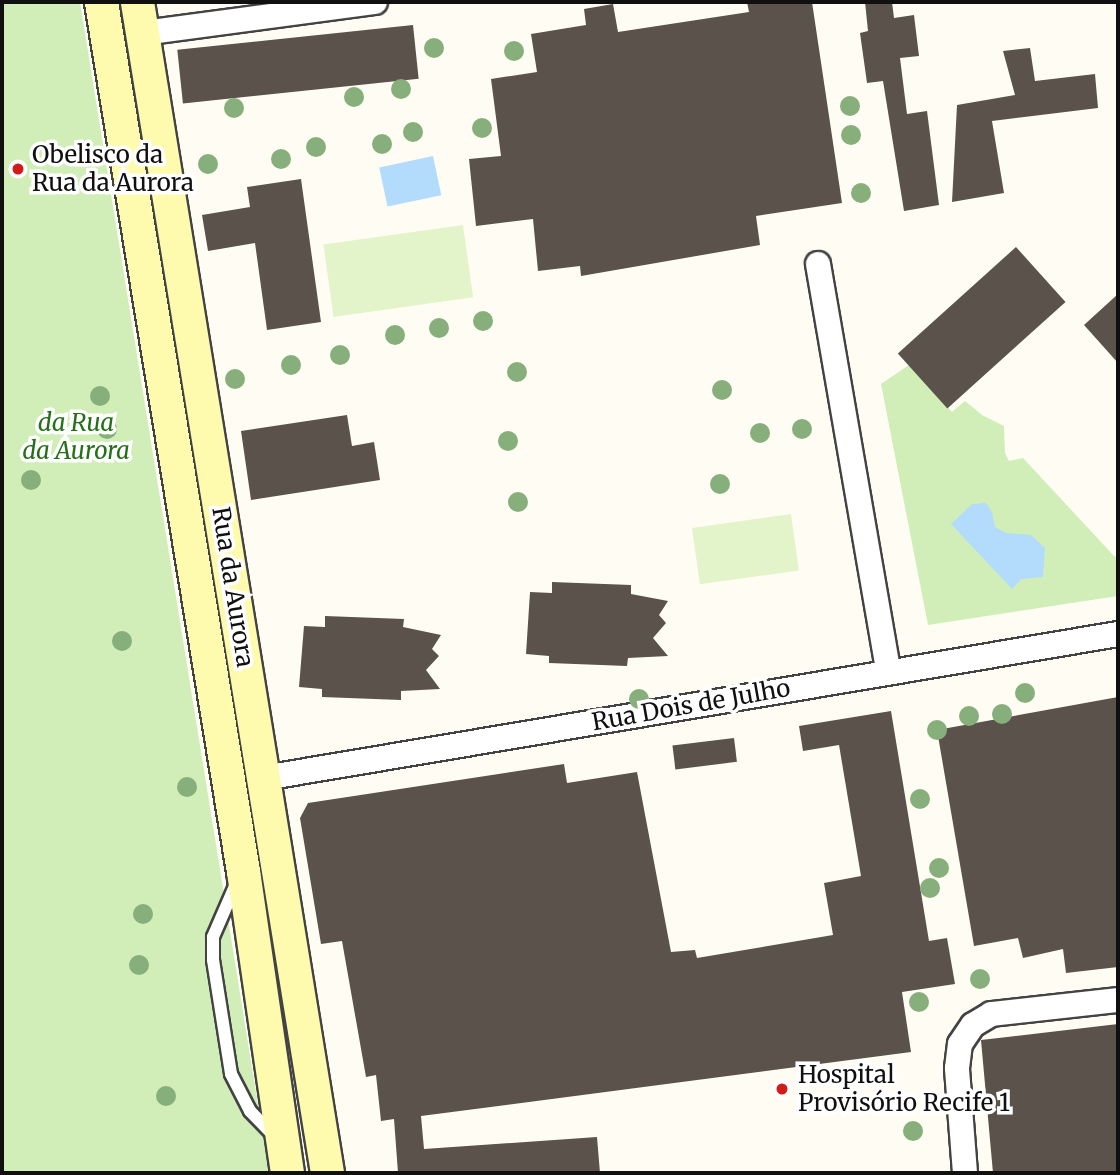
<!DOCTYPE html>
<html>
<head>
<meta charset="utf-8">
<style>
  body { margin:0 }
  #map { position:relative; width:1120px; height:1175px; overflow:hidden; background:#fffdf3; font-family:Merriweather,serif }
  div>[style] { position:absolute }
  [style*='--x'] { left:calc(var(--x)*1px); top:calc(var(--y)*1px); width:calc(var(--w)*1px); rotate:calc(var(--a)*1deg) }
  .green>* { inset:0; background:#d1eeb8 }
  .pitch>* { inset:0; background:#e3f4cb; transform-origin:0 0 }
  .water>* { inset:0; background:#b2dbfc; transform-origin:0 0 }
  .building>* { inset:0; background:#5a524b; transform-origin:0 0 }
  .roads { filter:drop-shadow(2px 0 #434343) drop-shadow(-2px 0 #434343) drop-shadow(0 2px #434343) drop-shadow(0 -2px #434343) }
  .lane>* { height:12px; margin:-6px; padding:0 6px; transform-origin:6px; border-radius:6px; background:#fff }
  .street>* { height:24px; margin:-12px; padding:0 12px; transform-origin:12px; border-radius:12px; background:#fff }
  .secondary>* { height:33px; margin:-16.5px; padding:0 16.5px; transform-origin:16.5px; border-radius:16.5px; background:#fffbae }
  .trees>* { width:20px; height:20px; margin:-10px; border-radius:50%; background:#87af7b }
  .dots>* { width:19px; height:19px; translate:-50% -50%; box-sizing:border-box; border:4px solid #fff; border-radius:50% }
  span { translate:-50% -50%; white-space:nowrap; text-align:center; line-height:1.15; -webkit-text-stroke:7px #fff; paint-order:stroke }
  .poi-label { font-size:24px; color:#101010 }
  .left { translate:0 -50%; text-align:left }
  .park-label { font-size:24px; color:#256f19; font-style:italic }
  .street-label { font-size:24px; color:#101010 }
  .frame { position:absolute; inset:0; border:4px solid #101010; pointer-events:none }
</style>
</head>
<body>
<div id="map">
  <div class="green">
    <i style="clip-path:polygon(2px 2px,80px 2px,269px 1173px,2px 1173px)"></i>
    <i style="clip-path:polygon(909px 365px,952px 412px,965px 401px,982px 415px,1004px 426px,1005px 453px,1009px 461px,1023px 458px,1115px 557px,1118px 555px,1118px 596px,928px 625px,881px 384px)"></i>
  </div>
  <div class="pitch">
    <i style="left:463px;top:225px;width:73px;height:141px;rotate:82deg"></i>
    <i style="left:791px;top:514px;width:57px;height:100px;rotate:82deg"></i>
  </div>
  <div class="water">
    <i style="left:433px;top:156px;width:40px;height:55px;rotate:78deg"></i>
    <i style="clip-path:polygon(986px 503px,992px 512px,995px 527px,1006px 533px,1031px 535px,1045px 548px,1043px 577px,1021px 579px,1012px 589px,951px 524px,972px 504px)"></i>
  </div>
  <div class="building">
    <i style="clip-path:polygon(747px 2px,812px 2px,842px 203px,756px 216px,760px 245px,581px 276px,580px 266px,538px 271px,533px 219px,476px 226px,469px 159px,501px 156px,491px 79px,537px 72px,531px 34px,586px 25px,584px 9px,613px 4px,618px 32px,749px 12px)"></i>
    <i style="clip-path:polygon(865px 2px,892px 2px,894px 18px,914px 15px,919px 56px,900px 58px,907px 114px,927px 111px,939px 205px,904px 211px,883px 81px,867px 83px,860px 33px,868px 31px)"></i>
    <i style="left:413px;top:25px;width:54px;height:237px;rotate:84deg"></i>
    <i style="clip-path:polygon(1030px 48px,1035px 81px,1095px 74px,1098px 108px,992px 121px,1004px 193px,952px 202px,957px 105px,1015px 95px,1003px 51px)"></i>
    <i style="clip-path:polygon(301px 179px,321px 322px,267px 330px,255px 243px,208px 251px,202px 215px,250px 207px,247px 187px)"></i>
    <i style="left:1016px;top:247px;width:74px;height:159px;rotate:48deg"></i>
    <i style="clip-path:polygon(1118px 294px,1118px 363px,1084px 325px)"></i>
    <i style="clip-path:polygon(347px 415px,352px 446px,374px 442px,380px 480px,251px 500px,241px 431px)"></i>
    <i style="clip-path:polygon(552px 582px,631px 585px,631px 594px,668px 601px,659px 615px,666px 623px,653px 638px,668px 656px,628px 658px,627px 666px,549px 663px,549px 656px,526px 654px,530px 592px,552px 593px)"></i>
    <i style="clip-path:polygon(325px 616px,404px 619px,403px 627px,441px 635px,432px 649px,439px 656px,426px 670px,440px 689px,401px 691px,401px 700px,322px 697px,322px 689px,299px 687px,304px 626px,325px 627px)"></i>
    <i style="clip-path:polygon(1118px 697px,1118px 967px,1066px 973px,1063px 949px,1023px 958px,1018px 938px,974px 946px,937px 730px)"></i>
    <i style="clip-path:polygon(891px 711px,929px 941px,947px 938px,955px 984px,902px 992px,911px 1052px,421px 1116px,424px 1149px,597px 1137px,600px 1173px,398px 1173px,394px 1119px,381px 1121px,376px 1075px,366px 1077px,342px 941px,321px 944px,300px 818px,308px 803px,564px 764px,567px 783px,637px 772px,671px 952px,695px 950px,697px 958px,833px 935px,824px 883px,861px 876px,839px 745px,803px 751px,799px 726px)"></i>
    <i style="left:734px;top:738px;width:24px;height:62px;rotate:83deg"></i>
    <i style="clip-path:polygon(1118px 1024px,1118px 1173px,993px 1173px,981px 1040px)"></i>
  </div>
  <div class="roads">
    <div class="lane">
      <i style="--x:236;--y:884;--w:58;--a:113.5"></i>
      <i style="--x:213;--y:937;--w:23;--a:90"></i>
      <i style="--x:213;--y:960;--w:115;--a:81"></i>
      <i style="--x:231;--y:1074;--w:42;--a:62.8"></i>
      <i style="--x:250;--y:1111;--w:35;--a:46"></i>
    </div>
    <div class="street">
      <i style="--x:143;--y:33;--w:234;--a:-7.6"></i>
      <i style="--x:818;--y:264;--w:413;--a:80.2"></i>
      <i style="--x:264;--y:778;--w:866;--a:-9.57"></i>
      <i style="--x:965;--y:1173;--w:105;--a:-94.4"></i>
      <i style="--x:957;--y:1068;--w:24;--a:-83"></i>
      <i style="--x:960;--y:1044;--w:23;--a:-56"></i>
      <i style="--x:973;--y:1025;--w:21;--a:-31"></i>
      <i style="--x:991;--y:1014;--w:128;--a:-6.3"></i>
    </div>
    <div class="secondary">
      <i style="--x:101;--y:2;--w:881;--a:80.72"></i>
      <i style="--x:243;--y:871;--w:305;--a:81.7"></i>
      <i style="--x:137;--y:2;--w:1186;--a:80.78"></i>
    </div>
  </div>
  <div class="trees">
    <i style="left:434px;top:48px"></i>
    <i style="left:514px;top:51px"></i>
    <i style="left:401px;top:89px"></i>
    <i style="left:354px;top:97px"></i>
    <i style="left:850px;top:106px"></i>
    <i style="left:234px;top:108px"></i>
    <i style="left:482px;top:128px"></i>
    <i style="left:413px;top:132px"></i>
    <i style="left:851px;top:135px"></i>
    <i style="left:382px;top:144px"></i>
    <i style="left:316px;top:147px"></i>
    <i style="left:281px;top:159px"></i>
    <i style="left:208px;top:164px"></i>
    <i style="left:861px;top:193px"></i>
    <i style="left:483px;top:321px"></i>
    <i style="left:439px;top:328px"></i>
    <i style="left:395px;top:335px"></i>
    <i style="left:340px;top:355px"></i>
    <i style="left:291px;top:365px"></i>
    <i style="left:517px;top:372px"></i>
    <i style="left:235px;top:379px"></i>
    <i style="left:722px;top:390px"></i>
    <i style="left:100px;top:396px"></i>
    <i style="left:107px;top:429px"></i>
    <i style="left:802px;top:429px"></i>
    <i style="left:760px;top:433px"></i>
    <i style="left:508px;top:441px"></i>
    <i style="left:31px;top:480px"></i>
    <i style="left:720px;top:484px"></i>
    <i style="left:518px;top:502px"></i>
    <i style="left:122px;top:641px"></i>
    <i style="left:1025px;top:693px"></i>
    <i style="left:639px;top:699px"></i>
    <i style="left:1002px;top:714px"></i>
    <i style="left:969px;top:716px"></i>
    <i style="left:937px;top:730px"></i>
    <i style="left:187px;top:787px"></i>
    <i style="left:920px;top:799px"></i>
    <i style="left:939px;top:868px"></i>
    <i style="left:930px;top:888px"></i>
    <i style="left:143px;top:914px"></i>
    <i style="left:139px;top:965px"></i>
    <i style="left:980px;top:979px"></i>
    <i style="left:919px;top:1002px"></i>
    <i style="left:166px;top:1096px"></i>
    <i style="left:913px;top:1131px"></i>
  </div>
  <div class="dots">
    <i style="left:18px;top:169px;background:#cf1d19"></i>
    <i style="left:782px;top:1089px;background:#cf1d19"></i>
  </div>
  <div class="poi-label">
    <span class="left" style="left:32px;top:169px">Obelisco da<br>Rua da Aurora</span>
    <span class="left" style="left:798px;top:1089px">Hospital<br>Provisório Recife 1</span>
  </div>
  <div class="park-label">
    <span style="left:76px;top:437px">da Rua<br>da Aurora</span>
  </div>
  <div class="street-label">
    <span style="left:233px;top:587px;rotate:81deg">Rua da Aurora</span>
    <span style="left:691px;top:705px;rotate:-10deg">Rua Dois de Julho</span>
  </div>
  <div class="frame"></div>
</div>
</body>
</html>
